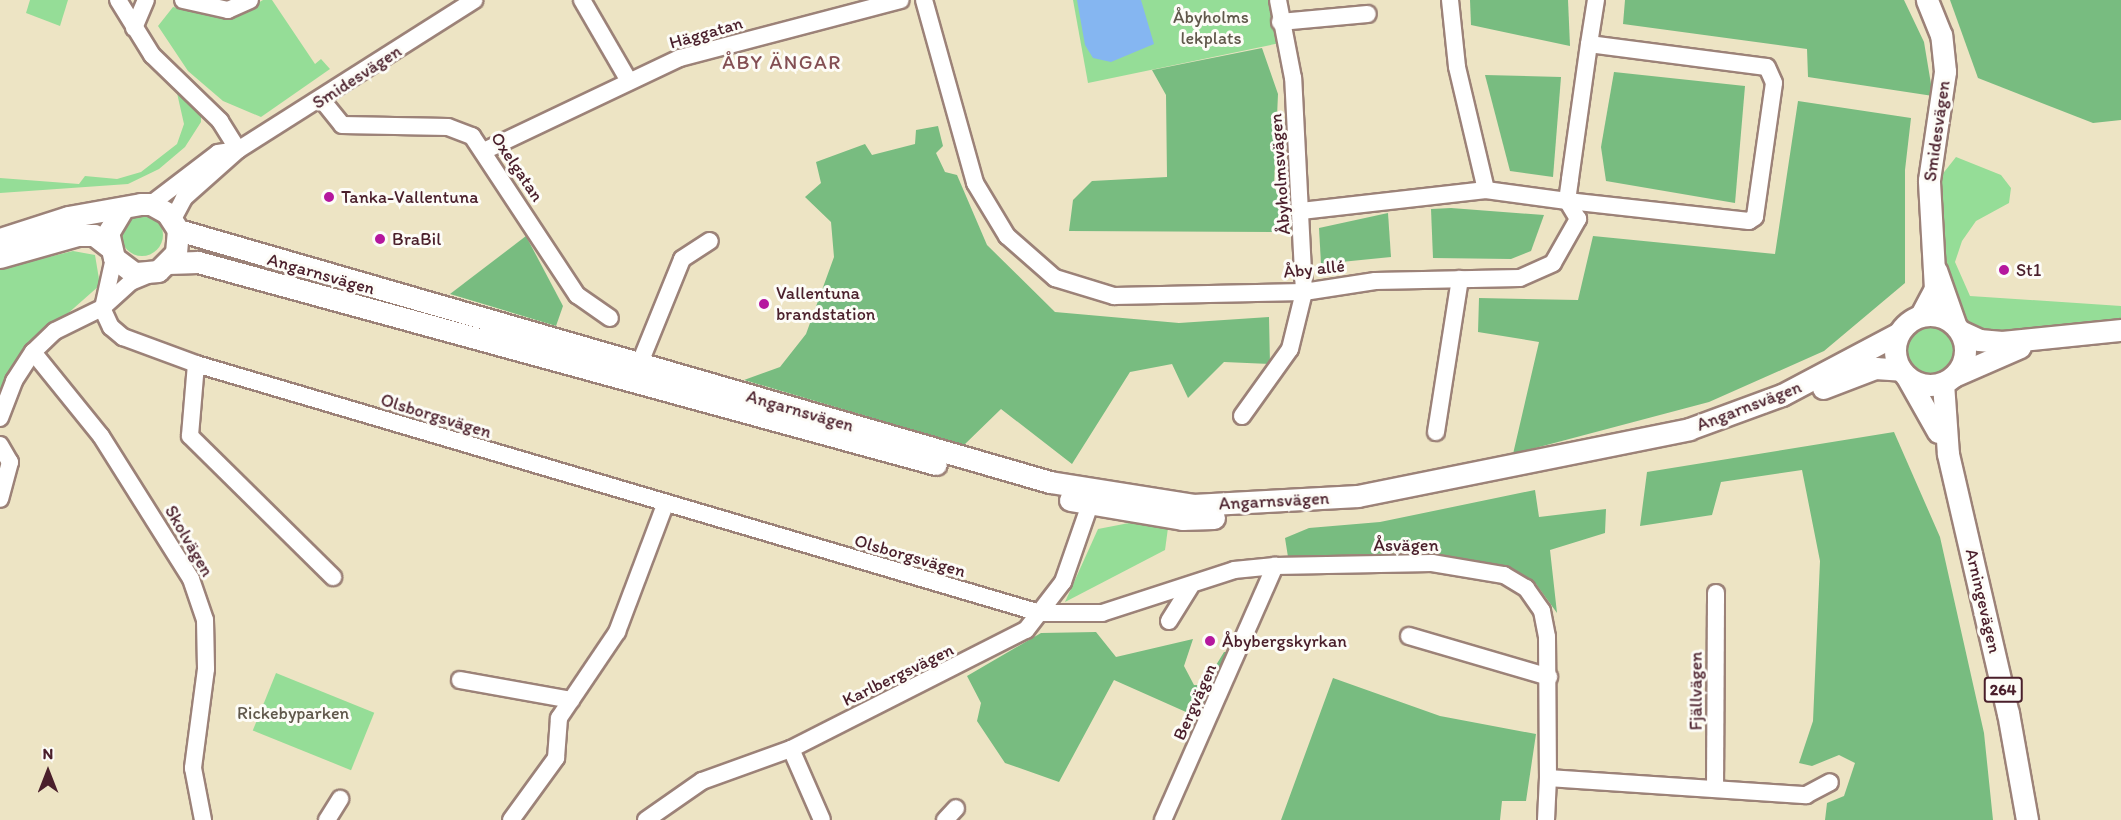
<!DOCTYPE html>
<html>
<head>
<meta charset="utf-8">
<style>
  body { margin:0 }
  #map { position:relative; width:2121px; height:820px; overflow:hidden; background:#ede4c4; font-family:Itim,sans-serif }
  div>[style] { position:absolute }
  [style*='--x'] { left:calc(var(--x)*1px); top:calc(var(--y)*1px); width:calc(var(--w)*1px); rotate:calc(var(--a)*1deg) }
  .green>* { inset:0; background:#95dd97; transform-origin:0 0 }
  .round { border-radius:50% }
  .forest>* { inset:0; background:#78bc80 }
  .water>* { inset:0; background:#85b6f1 }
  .roads { filter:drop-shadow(2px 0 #9c8278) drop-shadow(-2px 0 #9c8278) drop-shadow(0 2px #9c8278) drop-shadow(0 -2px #9c8278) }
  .minor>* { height:16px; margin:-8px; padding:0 8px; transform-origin:8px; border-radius:8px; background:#fff }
  .major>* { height:21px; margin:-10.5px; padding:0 10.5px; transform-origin:10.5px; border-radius:10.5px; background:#fff }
  .major>.ring { margin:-10.5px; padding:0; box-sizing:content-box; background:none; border:21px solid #fff; border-radius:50% }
  .dots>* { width:16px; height:16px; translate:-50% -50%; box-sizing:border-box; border:3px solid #fdfcf7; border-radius:50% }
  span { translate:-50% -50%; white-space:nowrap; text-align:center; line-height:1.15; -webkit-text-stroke:6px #fdfcf7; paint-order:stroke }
  .shield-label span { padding:2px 4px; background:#fdfcf7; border:2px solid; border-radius:4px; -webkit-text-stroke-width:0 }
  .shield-label { font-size:16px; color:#4a1f2b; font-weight:700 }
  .park-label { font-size:18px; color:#60584b }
  .street-label { font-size:18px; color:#4a1f2b }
  .poi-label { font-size:18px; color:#4a1f2b }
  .left { translate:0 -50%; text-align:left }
  .neighbourhood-label { font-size:20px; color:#834f53; letter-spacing:1.5px }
  .north { position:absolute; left:18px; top:742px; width:60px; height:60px; -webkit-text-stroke:4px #fdfcf7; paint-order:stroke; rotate:0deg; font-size:16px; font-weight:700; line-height:24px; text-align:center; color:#4a1f2b }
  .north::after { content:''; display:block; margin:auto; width:21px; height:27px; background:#4a1f2b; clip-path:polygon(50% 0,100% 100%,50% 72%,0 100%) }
</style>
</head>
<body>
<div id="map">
  <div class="green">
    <i style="clip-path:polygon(30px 0,68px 0,60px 26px,26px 13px)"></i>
    <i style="clip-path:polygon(263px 0,272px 0,315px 64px,321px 59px,330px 69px,261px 117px,223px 101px,188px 71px,158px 26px,173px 7px,231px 19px)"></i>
    <i style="clip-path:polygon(1073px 0,1279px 0,1285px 42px,1088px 83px)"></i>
    <i style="clip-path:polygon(177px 93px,201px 113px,201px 122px,185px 147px,159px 169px,128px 184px,0 193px,0 178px,79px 184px,85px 176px,117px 179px,141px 172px,177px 144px,184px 124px)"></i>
    <i style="clip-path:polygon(1956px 157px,2001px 175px,2011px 188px,2009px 203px,1976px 221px,1962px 241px,1955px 262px,1970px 296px,2121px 306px,2121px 318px,1996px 337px,1968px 325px,1957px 313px,1945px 266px,1940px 202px,1941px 176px)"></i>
    <i class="round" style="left:121px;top:214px;width:42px;height:42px"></i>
    <i style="clip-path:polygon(73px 251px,95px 255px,100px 285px,31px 346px,0 397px,0 269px)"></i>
    <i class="round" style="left:1905px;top:322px;width:52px;height:52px"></i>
    <i style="clip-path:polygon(1129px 523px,1168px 528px,1165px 550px,1065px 602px,1098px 529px)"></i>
    <i style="left:276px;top:673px;width:106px;height:62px;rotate:22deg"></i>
  </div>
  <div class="forest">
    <i style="clip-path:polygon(1470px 0,1568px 0,1570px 46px,1471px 25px)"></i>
    <i style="clip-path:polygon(1625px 0,1904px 0,1924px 42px,1933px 96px,1808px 77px,1807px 49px,1623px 24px)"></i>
    <i style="clip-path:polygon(1950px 0,2121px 0,2121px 120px,2093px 123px,1978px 78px)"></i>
    <i style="clip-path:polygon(1262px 48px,1278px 94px,1274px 186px,1294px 232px,1069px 231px,1073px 200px,1092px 181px,1167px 177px,1166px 95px,1152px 70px)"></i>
    <i style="clip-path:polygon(1614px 72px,1745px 86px,1735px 203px,1606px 181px,1601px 147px)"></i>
    <i style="clip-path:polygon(1485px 75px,1561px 77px,1553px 177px,1510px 171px)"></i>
    <i style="clip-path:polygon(1798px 101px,1911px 118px,1905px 170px,1905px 283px,1824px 351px,1709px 402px,1513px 454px,1539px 342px,1478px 332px,1479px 298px,1578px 300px,1593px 236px,1775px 254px)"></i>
    <i style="clip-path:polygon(938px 126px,943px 146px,936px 153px,945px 172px,957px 175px,987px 245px,1055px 312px,1179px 323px,1269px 317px,1270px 364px,1224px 362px,1188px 398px,1172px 364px,1130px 372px,1072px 464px,1001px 409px,964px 445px,744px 380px,780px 367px,806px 334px,834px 257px,831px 222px,805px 197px,821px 183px,816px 162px,865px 144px,872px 155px,915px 144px,916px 130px)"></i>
    <i style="clip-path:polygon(1431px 209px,1451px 208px,1544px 215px,1531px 251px,1511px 259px,1433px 258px)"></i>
    <i style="clip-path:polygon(1388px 213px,1391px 257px,1321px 264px,1319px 228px)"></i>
    <i style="clip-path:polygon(526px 236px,563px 306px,556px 326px,450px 294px)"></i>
    <i style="clip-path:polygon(1894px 432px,1940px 537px,1984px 733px,1993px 820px,1825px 820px,1827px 803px,1844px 796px,1855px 763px,1839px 755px,1812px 766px,1799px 763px,1813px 721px,1820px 561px,1802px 470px,1721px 482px,1712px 515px,1640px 526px,1647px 472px)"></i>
    <i style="clip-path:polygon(1535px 490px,1539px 517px,1606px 509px,1605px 533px,1550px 550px,1557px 613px,1536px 584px,1502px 565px,1428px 552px,1288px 557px,1285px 538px,1309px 528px,1380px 522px)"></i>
    <i style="clip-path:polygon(1096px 632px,1116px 657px,1193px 639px,1184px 666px,1194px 685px,1204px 685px,1224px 652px,1235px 652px,1204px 720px,1114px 680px,1059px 782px,1005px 763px,977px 721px,981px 703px,967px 676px,1041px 633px)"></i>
    <i style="clip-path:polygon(1333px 678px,1440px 716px,1536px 734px,1526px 801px,1502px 801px,1500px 820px,1281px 820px)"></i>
  </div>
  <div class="water">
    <i style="clip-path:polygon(1077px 0,1141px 0,1154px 44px,1111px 62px,1093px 58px,1085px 45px)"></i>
  </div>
  <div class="roads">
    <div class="minor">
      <i style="--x:118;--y:0;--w:65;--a:58.3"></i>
      <i style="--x:152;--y:55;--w:95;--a:44.1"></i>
      <i style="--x:220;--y:121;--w:34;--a:58"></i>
      <i style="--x:183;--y:0;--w:46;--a:12.5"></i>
      <i style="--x:228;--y:10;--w:24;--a:-24"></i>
      <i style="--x:582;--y:0;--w:94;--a:59.9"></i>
      <i style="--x:924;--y:0;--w:190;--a:74.4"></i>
      <i style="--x:975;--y:183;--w:62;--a:58.9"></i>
      <i style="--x:1007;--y:236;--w:64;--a:41.2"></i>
      <i style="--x:1055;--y:278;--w:62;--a:17"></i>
      <i style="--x:1114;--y:296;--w:190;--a:-1.2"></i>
      <i style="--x:1304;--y:292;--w:72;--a:-8.8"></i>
      <i style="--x:1375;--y:281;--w:145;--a:-1.2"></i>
      <i style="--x:1520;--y:278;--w:36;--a:-24"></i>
      <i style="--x:1553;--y:263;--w:51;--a:-60.4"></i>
      <i style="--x:1578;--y:219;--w:21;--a:-121"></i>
      <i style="--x:1567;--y:201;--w:82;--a:-172.3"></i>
      <i style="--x:1486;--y:190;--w:186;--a:173.5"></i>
      <i style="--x:1450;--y:0;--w:67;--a:84"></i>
      <i style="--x:1457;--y:67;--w:126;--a:76.7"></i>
      <i style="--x:1280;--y:22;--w:88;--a:-5.2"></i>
      <i style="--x:134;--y:28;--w:30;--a:-67"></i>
      <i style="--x:1589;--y:44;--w:179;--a:7.4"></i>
      <i style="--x:1767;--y:67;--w:17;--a:66"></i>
      <i style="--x:1774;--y:83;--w:135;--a:98.1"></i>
      <i style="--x:1755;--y:217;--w:7;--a:146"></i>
      <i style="--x:1749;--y:221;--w:183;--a:-173.7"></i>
      <i style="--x:1567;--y:201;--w:22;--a:-82"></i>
      <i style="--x:1570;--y:179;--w:136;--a:-82"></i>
      <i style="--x:1589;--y:44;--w:45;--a:-81"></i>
      <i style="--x:322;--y:100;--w:32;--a:51"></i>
      <i style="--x:342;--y:125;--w:106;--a:1.1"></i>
      <i style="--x:448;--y:127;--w:26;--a:21"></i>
      <i style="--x:472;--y:136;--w:191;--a:56.6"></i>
      <i style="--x:577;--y:295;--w:40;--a:34.9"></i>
      <i style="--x:486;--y:150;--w:215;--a:-25.4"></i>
      <i style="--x:680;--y:58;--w:228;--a:-14.7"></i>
      <i style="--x:151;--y:204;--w:84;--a:-37.3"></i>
      <i style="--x:218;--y:153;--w:20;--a:-9"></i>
      <i style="--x:173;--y:219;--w:24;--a:-62"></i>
      <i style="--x:184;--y:198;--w:72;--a:-41.6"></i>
      <i style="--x:238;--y:150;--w:280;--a:-32.4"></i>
      <i style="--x:102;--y:308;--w:21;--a:65"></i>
      <i style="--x:111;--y:327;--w:16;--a:40"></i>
      <i style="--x:123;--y:337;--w:78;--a:20.3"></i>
      <i style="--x:196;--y:364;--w:880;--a:16.44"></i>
      <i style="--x:1040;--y:613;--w:62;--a:0"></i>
      <i style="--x:1102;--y:613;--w:139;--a:-18"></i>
      <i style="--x:1234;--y:570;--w:41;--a:-5.6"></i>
      <i style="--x:1275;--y:566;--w:157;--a:-1.1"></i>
      <i style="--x:1432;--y:563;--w:73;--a:9.5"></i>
      <i style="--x:1504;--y:575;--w:26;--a:31"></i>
      <i style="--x:1526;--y:588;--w:28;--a:55"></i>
      <i style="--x:1542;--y:611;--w:26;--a:79"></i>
      <i style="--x:1547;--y:637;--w:141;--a:89.6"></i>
      <i style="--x:1548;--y:778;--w:259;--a:3.8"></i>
      <i style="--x:1806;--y:795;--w:27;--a:-28"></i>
      <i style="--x:103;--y:308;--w:51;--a:-77.6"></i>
      <i style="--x:33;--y:352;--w:108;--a:51"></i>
      <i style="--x:101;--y:436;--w:169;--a:57.8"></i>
      <i style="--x:191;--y:579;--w:43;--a:71.1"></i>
      <i style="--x:205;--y:620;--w:49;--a:88.8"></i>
      <i style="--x:206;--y:669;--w:100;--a:97.5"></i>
      <i style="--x:193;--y:768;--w:53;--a:79.1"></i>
      <i style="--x:196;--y:364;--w:72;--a:94.8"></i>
      <i style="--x:190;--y:436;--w:201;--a:44.6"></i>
      <i style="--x:635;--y:375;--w:125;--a:-67.9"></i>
      <i style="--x:682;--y:259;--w:33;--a:-33"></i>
      <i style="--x:1242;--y:416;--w:82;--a:-54.4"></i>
      <i style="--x:1290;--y:349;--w:59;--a:-76.2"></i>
      <i style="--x:1304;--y:292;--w:214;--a:-92.9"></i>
      <i style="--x:1293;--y:78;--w:79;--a:-100.9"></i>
      <i style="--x:0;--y:418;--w:40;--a:-69"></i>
      <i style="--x:14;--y:381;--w:35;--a:-57"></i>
      <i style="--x:33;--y:352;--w:30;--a:-44"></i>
      <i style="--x:55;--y:331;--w:52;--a:-26.1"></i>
      <i style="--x:102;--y:308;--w:39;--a:-42"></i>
      <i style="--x:131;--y:282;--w:23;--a:-23"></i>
      <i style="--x:1436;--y:432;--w:155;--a:-81.1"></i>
      <i style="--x:0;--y:445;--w:20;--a:60"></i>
      <i style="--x:10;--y:462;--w:38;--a:105"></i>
      <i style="--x:1169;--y:621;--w:40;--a:-58"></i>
      <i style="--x:1409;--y:636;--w:146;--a:16.3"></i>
      <i style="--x:460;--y:680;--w:113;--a:10.2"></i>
      <i style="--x:791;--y:749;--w:77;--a:66.4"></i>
      <i style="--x:1715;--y:789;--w:196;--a:-89.7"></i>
      <i style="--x:327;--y:820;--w:25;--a:-58"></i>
      <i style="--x:511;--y:820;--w:77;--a:-54"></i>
      <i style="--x:556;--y:758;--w:40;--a:-85.7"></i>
      <i style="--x:559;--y:718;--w:104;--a:-56"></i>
      <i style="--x:617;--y:632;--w:136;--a:-69.3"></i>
      <i style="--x:646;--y:820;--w:68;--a:-34.9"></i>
      <i style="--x:702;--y:781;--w:95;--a:-19.8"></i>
      <i style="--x:791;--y:749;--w:263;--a:-26.9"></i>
      <i style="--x:1026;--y:630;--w:61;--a:-52.4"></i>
      <i style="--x:1063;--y:582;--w:94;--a:-70.8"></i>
      <i style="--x:945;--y:820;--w:16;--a:-47"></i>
      <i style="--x:1163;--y:820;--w:278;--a:-66.2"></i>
      <i style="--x:1546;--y:820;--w:42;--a:-87.3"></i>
    </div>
    <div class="major">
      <i style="--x:178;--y:230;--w:908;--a:16.12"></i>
      <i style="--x:1050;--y:482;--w:145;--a:9.1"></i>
      <i style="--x:1193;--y:505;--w:165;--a:-3.1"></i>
      <i style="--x:1358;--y:496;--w:338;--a:-11.4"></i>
      <i style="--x:1689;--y:429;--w:99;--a:-20.1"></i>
      <i style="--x:1782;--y:395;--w:132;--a:-27.9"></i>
      <i style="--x:0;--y:239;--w:71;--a:-17.9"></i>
      <i style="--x:68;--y:217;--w:74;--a:-10.1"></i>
      <i style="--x:141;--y:204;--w:10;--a:0"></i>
      <i style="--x:151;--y:204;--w:18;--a:29"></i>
      <i style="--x:167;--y:213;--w:20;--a:57"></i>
      <i style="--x:178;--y:230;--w:23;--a:95"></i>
      <i style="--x:176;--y:253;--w:25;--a:135"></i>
      <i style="--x:158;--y:271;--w:24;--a:175"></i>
      <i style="--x:134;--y:273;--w:25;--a:-143"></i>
      <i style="--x:114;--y:258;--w:26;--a:-103"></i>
      <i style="--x:108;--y:233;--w:29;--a:-59"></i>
      <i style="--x:0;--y:257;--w:81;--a:-15.8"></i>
      <i style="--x:78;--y:235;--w:16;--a:0"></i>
      <i style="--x:94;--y:235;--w:18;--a:38"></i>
      <i style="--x:168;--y:263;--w:30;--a:-2"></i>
      <i style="--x:198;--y:262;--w:765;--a:15.31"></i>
      <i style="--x:1936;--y:270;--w:57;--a:70.6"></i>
      <i class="ring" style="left:1895px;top:315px;width:49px;height:49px"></i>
      <i style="--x:1921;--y:315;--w:30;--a:-62"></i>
      <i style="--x:1935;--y:289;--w:109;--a:-93.2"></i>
      <i style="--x:1929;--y:180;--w:110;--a:-81.6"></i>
      <i style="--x:1945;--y:71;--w:36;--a:-96"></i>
      <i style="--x:1941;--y:35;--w:38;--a:-112"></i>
      <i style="--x:1960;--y:331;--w:21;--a:25"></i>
      <i style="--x:1979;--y:340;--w:23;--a:5"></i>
      <i style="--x:2002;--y:342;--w:120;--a:-5.8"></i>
      <i style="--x:1954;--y:376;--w:72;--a:-23.7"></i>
      <i style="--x:1907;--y:377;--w:63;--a:60.6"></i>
      <i style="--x:1943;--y:383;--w:71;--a:86"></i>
      <i style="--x:1948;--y:454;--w:266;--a:77"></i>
      <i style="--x:2008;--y:713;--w:109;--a:79.9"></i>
      <i style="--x:1823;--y:388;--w:56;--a:-21"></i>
      <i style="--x:1875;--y:368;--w:26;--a:4"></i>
      <i style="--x:1070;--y:500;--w:114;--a:9.6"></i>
      <i style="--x:1182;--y:519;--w:32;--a:-2"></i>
    </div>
  </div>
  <div class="dots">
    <i style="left:329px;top:197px;background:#b5179e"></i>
    <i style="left:380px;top:239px;background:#b5179e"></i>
    <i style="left:2004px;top:270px;background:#b5179e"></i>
    <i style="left:764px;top:304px;background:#b5179e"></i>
    <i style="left:1210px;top:641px;background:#b5179e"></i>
  </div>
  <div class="shield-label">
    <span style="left:2003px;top:690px">264</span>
  </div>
  <div class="park-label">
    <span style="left:1211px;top:28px">Åbyholms<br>lekplats</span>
    <span style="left:293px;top:713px">Rickebyparken</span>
  </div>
  <div class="street-label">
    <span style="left:706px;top:33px;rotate:-16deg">Häggatan</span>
    <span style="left:357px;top:77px;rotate:-33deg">Smidesvägen</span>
    <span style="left:1937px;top:131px;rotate:-82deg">Smidesvägen</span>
    <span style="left:517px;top:167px;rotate:56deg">Oxelgatan</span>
    <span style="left:1280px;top:174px;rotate:-94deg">Åbyholmsvägen</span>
    <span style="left:1314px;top:269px;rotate:-6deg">Åby allé</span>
    <span style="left:321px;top:274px;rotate:16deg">Angarnsvägen</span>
    <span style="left:1749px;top:406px;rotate:-21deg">Angarnsvägen</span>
    <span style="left:800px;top:411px;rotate:16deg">Angarnsvägen</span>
    <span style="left:436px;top:416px;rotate:17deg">Olsborgsvägen</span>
    <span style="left:1274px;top:501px;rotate:-3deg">Angarnsvägen</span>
    <span style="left:189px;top:541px;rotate:60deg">Skolvägen</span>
    <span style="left:1406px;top:545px">Åsvägen</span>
    <span style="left:910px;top:556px;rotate:16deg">Olsborgsvägen</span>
    <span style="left:1983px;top:601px;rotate:77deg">Arningevägen</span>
    <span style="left:898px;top:675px;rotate:-26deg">Karlbergsvägen</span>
    <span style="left:1696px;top:691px;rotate:-90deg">Fjällvägen</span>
    <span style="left:1195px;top:702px;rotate:-66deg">Bergvägen</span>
  </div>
  <div class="poi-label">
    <span class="left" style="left:341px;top:197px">Tanka-Vallentuna</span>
    <span class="left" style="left:392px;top:239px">BraBil</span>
    <span class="left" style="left:2016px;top:270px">St1</span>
    <span class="left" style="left:776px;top:304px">Vallentuna<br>brandstation</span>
    <span class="left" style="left:1222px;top:641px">Åbybergskyrkan</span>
  </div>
  <div class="neighbourhood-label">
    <span style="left:782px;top:62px">ÅBY ÄNGAR</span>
  </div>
  <div class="north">N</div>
</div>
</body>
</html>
